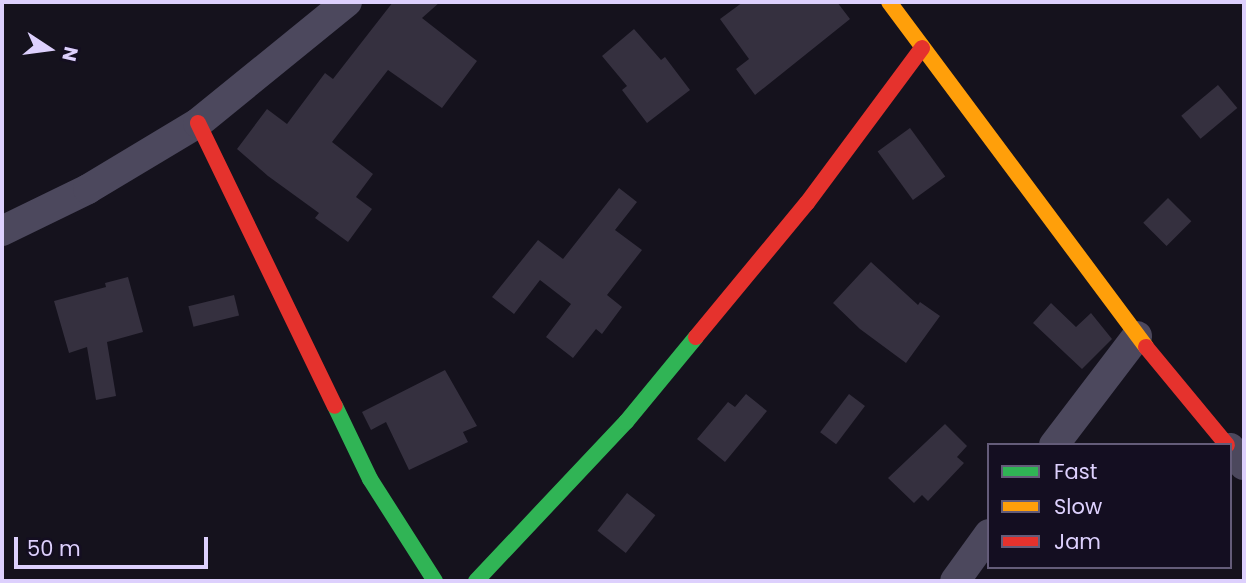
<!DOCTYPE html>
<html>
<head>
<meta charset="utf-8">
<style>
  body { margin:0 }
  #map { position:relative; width:1246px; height:583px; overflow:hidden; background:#15121d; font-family:Poppins,sans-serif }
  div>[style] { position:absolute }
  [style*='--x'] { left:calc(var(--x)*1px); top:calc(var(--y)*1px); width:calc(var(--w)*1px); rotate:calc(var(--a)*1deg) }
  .building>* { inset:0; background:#35303f; transform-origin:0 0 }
  .street>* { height:30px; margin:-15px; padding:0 15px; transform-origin:15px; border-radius:15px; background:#4c485d }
  .fast>* { height:16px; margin:-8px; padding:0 8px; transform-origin:8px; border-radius:8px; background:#30b455 }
  .slow>* { height:16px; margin:-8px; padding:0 8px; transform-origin:8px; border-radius:8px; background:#ff9f0a }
  .jam>* { height:16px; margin:-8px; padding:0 8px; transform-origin:8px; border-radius:8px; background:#e5322d }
  span { translate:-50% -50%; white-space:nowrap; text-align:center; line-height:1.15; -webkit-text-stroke:7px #140e21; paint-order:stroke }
  .frame { position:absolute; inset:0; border:4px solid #ddd0fd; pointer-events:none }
  .legend { position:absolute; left:987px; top:443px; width:245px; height:126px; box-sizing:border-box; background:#140e21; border:2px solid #645c79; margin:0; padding:9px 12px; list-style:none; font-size:21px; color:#ddd0fd }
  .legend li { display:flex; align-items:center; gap:14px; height:35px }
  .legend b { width:35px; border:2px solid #645c79 }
  .north { position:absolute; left:14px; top:14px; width:70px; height:70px; -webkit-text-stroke:5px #140e21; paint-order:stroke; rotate:103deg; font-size:19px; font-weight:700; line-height:28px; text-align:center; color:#ddd0fd }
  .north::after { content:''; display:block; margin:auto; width:24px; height:32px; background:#ddd0fd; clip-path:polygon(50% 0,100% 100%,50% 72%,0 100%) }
  .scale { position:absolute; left:14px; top:537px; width:194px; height:32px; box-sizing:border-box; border:4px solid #ddd0fd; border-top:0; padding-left:9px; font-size:21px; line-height:24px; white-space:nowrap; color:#ddd0fd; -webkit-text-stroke:5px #140e21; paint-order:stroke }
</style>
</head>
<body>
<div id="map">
  <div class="building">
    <i style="clip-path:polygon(393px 2px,440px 2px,422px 18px,477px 61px,442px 108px,388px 70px,332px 142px,373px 174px,356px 197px,372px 209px,348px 242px,315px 218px,319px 213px,268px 176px,237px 149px,267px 109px,287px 124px,325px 73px,333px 79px)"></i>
    <i style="clip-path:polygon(743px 2px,837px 2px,850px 19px,755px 95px,736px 69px,749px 59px,720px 19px)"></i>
    <i style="clip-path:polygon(634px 29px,661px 60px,665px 57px,690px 90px,647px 123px,622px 90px,627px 86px,602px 56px)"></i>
    <i style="left:1218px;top:85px;width:30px;height:48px;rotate:50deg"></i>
    <i style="left:910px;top:128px;width:60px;height:40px;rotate:54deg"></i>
    <i style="clip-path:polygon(619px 188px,637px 202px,615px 230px,642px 250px,607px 295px,622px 307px,602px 334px,596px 329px,573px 358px,546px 337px,571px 304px,540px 280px,514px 314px,492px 297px,538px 240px,563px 259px)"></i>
    <i style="left:1168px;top:198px;width:33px;height:35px;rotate:45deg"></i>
    <i style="clip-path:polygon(871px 262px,918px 305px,920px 302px,940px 316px,906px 363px,860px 329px,833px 303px)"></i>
    <i style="clip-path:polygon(128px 277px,143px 332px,107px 342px,116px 396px,96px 400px,87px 347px,69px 353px,54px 301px,106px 287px,105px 283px)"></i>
    <i style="left:234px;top:295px;width:21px;height:47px;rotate:76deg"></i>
    <i style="clip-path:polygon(1051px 303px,1076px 327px,1091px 313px,1112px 339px,1082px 369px,1033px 323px)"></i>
    <i style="clip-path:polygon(445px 370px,477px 426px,463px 432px,468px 442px,409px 470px,386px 422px,371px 430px,362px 412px)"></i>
    <i style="clip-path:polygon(746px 394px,767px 411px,725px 462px,697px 439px,728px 402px,735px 407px)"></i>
    <i style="left:849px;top:394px;width:20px;height:48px;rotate:37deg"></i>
    <i style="clip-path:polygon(945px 424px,967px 446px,957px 457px,964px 463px,928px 501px,922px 495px,914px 503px,888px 478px)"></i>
    <i style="left:627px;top:493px;width:36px;height:48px;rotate:38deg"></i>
  </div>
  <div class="street">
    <i style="--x:2;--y:231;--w:96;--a:-26"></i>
    <i style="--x:88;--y:189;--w:128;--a:-31"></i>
    <i style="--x:198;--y:123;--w:192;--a:-39.1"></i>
    <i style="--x:1054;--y:445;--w:137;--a:-52.7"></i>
    <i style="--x:1230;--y:448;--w:22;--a:51"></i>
    <i style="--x:955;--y:581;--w:58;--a:-54.1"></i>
  </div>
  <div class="fast">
    <i style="--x:335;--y:406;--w:81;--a:64.4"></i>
    <i style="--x:370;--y:479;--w:121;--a:57.5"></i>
    <i style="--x:476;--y:581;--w:219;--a:-46.7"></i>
    <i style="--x:626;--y:422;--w:110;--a:-50.5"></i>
  </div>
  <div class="slow">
    <i style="--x:889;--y:2;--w:430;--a:53.3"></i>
  </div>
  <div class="jam">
    <i style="--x:198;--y:123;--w:314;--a:64.2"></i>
    <i style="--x:696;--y:337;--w:174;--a:-50.4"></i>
    <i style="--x:807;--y:203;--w:193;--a:-53.4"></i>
    <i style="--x:1146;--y:347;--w:127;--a:50.4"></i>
  </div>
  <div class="frame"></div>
  <ul class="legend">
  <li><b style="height:9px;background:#30b455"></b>Fast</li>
  <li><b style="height:9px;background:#ff9f0a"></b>Slow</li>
  <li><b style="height:9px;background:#e5322d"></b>Jam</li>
  </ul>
  <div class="north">N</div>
  <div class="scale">50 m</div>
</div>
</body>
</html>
